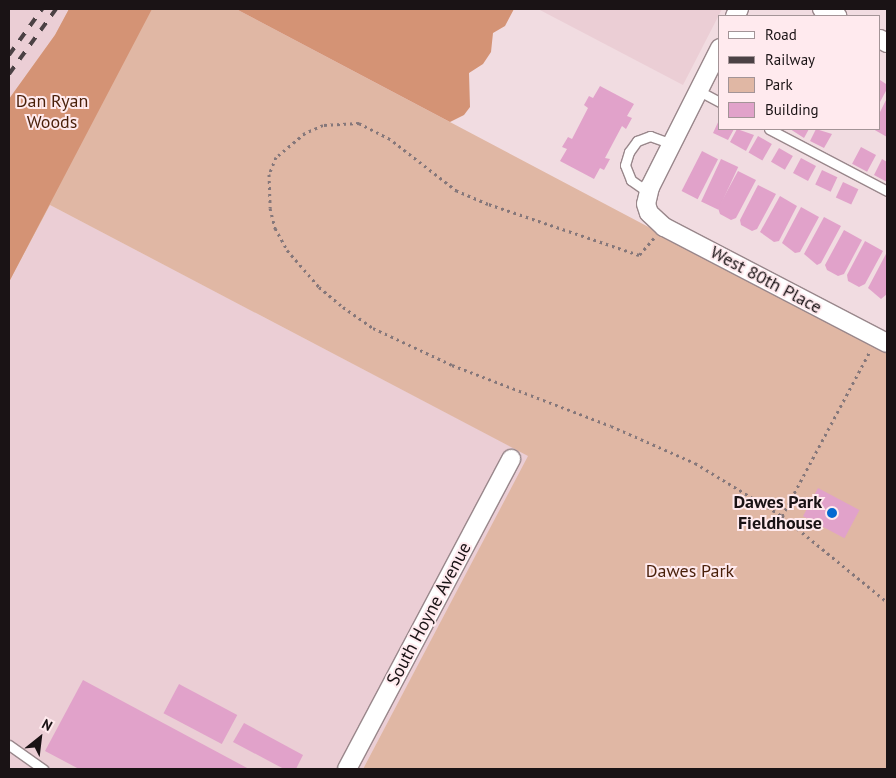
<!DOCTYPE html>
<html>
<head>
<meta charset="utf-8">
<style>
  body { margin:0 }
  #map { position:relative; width:896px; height:778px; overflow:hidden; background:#f1dce1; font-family:"PT Sans",sans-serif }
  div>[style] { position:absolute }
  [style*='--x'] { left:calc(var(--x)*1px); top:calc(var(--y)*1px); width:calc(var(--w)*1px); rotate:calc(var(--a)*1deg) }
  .built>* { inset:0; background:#ebced5 }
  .green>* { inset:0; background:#e0b7a4 }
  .forest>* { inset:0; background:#d49375 }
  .building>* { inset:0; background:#e1a2ca; transform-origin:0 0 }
  .path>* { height:3px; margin-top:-1.5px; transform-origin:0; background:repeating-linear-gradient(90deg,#85777a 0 2.5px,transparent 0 6.5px) }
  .roads { filter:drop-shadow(1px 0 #99878b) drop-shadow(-1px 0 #99878b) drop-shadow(0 1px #99878b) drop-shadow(0 -1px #99878b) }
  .lane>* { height:9px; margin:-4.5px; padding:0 4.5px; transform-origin:4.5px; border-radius:4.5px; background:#fff }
  .street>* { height:18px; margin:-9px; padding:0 9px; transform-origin:9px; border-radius:9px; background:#fff }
  .rail>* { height:4px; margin-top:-2px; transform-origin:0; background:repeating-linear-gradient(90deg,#4b4144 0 9px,transparent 0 18px) }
  .dots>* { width:14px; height:14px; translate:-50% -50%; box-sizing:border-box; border:2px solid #ffeaee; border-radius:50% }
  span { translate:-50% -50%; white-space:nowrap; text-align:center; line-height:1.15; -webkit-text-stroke:4px #ffeaee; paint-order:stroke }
  .park-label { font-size:18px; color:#491f09 }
  .street-label { font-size:18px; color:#1a1315 }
  .poi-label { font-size:18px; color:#1a1315; font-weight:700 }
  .right { translate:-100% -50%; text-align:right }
  .frame { position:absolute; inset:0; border:10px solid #1a1315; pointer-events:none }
  .legend { position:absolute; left:718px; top:15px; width:162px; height:115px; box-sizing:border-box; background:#ffeaee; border:1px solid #a39497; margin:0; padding:6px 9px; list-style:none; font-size:15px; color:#1a1315 }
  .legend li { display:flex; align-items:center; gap:10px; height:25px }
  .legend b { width:25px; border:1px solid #a39497 }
  .north { position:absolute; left:15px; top:713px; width:50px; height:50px; -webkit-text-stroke:4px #ffeaee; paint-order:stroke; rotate:29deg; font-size:14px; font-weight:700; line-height:20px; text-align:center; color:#1a1315 }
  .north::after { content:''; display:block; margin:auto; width:18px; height:22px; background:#1a1315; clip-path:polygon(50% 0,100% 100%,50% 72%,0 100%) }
</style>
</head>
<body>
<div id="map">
  <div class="built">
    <i style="clip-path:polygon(9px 9px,69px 9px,55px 35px,9px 99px)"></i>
    <i style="clip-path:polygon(538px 9px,722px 9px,683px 85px)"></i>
    <i style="clip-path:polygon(50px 205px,529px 456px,363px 769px,9px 769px,9px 282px)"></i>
  </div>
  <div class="green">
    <i style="clip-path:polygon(69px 9px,236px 9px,887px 353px,887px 769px,363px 769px,528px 456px,50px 205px,9px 282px,9px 99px,55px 35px)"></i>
  </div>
  <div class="forest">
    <i style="clip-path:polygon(69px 9px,152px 9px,9px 282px,9px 99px,55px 35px)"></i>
    <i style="clip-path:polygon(236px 9px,514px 9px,505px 26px,493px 33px,491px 52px,483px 64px,469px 73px,470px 107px,464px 115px,450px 122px)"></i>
  </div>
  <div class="building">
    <i style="clip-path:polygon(880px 80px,886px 84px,887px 89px,880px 102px)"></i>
    <i style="clip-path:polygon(600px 86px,634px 104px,627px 116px,632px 118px,626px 129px,622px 126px,605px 158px,610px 159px,604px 170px,600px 168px,594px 179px,560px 161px,567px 149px,562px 147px,568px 137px,572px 139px,588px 108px,584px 105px,589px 96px,593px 98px)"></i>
    <i style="clip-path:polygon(887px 98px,887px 137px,873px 129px,880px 129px,880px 112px)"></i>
    <i style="clip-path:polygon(720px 118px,720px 129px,734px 129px,728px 140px,713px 133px)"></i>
    <i style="clip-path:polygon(737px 129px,754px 135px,746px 151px,730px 142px)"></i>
    <i style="clip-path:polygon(790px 129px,809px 129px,804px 138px)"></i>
    <i style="clip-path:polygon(816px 129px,832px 134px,824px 148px,810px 141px)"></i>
    <i style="left:758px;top:136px;width:16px;height:19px;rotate:30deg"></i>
    <i style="left:861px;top:147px;width:17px;height:19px;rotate:28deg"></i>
    <i style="left:779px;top:148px;width:16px;height:16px;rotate:30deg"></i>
    <i style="left:702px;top:151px;width:18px;height:45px;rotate:27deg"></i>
    <i style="left:801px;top:158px;width:17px;height:17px;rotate:28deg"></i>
    <i style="left:721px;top:159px;width:19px;height:47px;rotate:25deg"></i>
    <i style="clip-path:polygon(882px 159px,887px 162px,887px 182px,874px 175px)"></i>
    <i style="left:822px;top:170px;width:17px;height:16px;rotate:25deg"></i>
    <i style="clip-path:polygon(738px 171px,756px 180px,736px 218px,731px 220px,720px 214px,718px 208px)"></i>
    <i style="left:843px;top:182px;width:17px;height:17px;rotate:25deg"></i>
    <i style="clip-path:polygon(758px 185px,776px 194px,757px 229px,752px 231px,741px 225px,740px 220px)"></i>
    <i style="clip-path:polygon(780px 196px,797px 206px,779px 241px,774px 242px,760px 232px)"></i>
    <i style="clip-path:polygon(801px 207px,819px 217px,800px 252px,795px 253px,782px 243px)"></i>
    <i style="clip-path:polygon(824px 217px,841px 226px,821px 263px,817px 265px,804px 254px)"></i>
    <i style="clip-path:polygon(844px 230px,862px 240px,844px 274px,838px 276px,827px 270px,825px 265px)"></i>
    <i style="clip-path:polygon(865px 241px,883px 251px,865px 284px,859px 287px,848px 281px,847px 275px)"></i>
    <i style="clip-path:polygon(887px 252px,887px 294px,881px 299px,868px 288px)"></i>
    <i style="left:818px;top:488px;width:47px;height:32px;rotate:28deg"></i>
    <i style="clip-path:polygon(83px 680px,249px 769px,79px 769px,45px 751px)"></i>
    <i style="left:179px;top:684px;width:66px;height:33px;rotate:28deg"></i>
    <i style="clip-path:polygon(244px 723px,303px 755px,296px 769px,284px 769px,233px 742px)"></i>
  </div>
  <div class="path">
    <i style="--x:654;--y:238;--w:23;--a:131"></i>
    <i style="--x:639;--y:255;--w:159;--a:-161.3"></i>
    <i style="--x:488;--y:204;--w:34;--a:-157"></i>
    <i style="--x:457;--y:191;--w:85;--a:-142.2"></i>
    <i style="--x:390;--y:139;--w:35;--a:-153"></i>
    <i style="--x:359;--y:123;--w:36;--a:177"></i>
    <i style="--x:323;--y:125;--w:20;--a:156"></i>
    <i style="--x:305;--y:133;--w:38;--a:140"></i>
    <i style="--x:276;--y:157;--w:18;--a:112"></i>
    <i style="--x:269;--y:174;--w:34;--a:88"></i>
    <i style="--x:270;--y:208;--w:21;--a:76"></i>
    <i style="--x:275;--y:228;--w:25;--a:61"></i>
    <i style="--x:287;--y:250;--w:49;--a:49.1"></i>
    <i style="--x:319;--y:287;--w:31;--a:40"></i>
    <i style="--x:343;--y:307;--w:37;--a:35"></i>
    <i style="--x:373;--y:328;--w:87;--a:25.1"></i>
    <i style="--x:452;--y:365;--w:170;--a:21"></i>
    <i style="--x:611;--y:426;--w:92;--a:23.8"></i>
    <i style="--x:695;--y:463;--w:102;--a:31.3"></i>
    <i style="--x:782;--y:516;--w:136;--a:39.3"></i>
    <i style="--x:782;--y:516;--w:185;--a:-61.9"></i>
  </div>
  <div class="roads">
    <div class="lane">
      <i style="--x:699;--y:91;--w:24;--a:28"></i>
      <i style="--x:769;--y:129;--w:133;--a:27.7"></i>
      <i style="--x:648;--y:192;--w:21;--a:-145"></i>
      <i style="--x:631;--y:180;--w:16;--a:-112"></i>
      <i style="--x:625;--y:165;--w:14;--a:-73"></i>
      <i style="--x:629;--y:152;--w:14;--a:-54"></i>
      <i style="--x:637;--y:141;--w:14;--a:-21"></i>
      <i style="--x:650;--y:136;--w:23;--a:20"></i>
      <i style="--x:9;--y:745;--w:42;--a:35.2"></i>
    </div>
    <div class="street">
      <i style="--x:822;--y:9;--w:17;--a:25"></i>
      <i style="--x:735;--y:16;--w:8;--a:-60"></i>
      <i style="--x:880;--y:39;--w:8;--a:30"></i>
      <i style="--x:720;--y:48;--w:156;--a:116.7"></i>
      <i style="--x:650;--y:187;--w:17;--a:103"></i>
      <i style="--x:646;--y:204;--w:9;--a:72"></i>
      <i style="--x:649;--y:213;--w:21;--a:43"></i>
      <i style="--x:664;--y:227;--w:251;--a:27.5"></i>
      <i style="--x:347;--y:769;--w:351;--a:-62.1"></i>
    </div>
  </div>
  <div class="rail">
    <i style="--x:9;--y:55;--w:57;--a:-54.3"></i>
    <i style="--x:9;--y:74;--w:80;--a:-54.1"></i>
  </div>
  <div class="dots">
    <i style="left:832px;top:513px;background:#0369d1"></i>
  </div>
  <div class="park-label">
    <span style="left:52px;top:112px">Dan Ryan<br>Woods</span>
    <span style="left:690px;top:571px">Dawes Park</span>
  </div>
  <div class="street-label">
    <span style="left:766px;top:280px;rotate:28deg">West 80th Place</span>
    <span style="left:429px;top:614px;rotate:-62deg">South Hoyne Avenue</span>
  </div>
  <div class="poi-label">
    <span class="right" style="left:822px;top:513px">Dawes Park<br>Fieldhouse</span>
  </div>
  <div class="frame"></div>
  <ul class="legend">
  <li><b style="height:6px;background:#fff"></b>Road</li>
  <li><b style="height:6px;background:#4b4144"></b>Railway</li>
  <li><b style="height:14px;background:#e0b7a4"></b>Park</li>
  <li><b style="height:14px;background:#e1a2ca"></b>Building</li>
  </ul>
  <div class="north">N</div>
</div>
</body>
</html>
